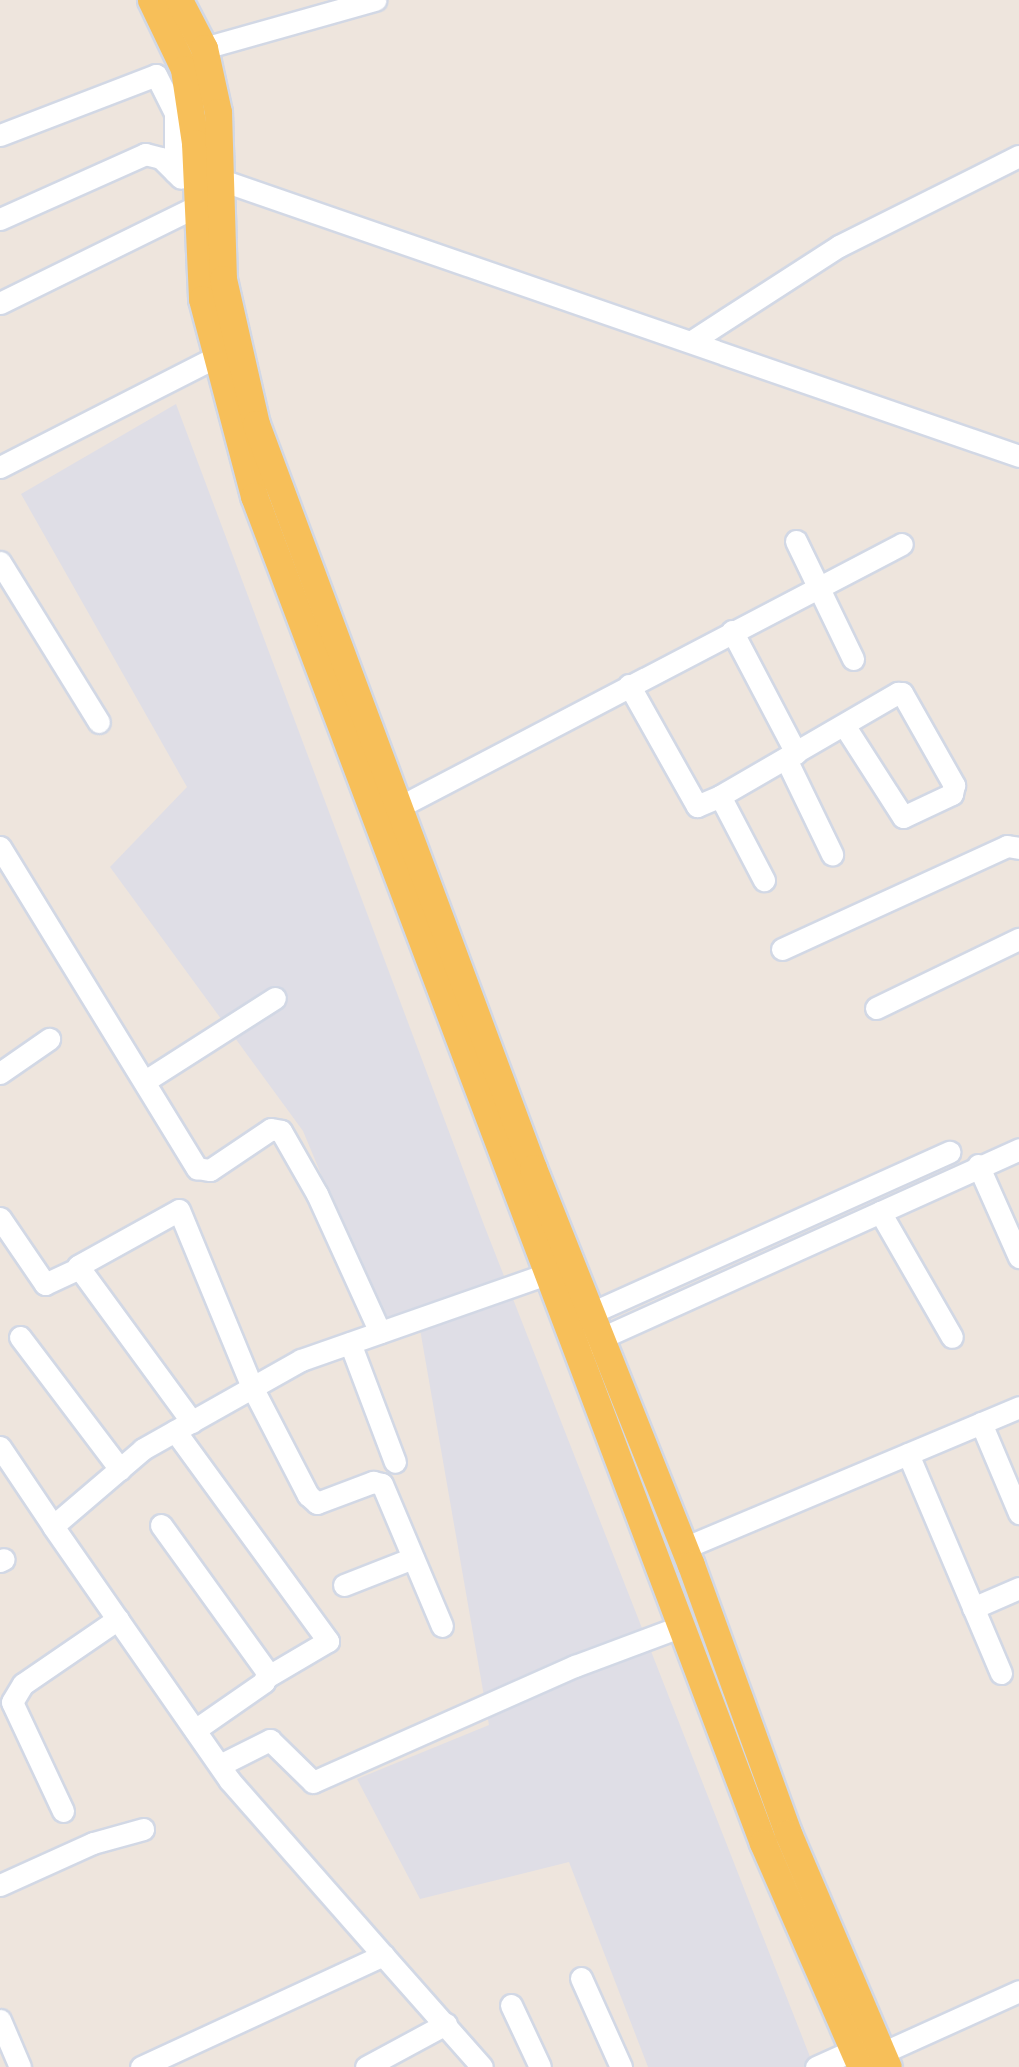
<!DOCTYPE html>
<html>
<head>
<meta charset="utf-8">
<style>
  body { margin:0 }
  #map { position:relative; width:1019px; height:2067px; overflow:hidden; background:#eee5dd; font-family:Cabin,sans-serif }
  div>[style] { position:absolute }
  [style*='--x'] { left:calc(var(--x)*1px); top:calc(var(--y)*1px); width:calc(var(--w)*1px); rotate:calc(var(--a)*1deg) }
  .industrial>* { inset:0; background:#dfdee6 }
  .roads { filter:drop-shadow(2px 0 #d2d8e5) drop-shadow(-2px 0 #d2d8e5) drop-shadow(0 2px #d2d8e5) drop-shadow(0 -2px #d2d8e5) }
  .minor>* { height:21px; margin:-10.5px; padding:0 10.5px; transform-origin:10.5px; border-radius:10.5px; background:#fff }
  .major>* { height:27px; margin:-13.5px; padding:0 13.5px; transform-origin:13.5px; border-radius:13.5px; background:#f7bf59 }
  span { translate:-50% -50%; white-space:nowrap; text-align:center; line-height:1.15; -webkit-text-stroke:6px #fff; paint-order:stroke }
</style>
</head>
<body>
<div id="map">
  <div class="industrial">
    <i style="clip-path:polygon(176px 404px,484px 1225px,814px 2067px,648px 2067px,569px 1862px,420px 1899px,357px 1779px,489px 1725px,417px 1312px,385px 1327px,303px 1131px,110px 867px,187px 787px,21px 494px)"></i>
  </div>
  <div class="roads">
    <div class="minor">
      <i style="--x:204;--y:48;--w:178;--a:-15.7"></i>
      <i style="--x:0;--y:135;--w:167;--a:-21"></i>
      <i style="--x:156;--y:75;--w:42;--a:63.4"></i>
      <i style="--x:175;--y:113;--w:59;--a:90"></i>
      <i style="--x:224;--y:181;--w:841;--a:19.08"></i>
      <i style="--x:0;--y:219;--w:159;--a:-24.1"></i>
      <i style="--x:145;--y:154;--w:16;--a:14"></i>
      <i style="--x:161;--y:158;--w:28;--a:45"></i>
      <i style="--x:0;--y:303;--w:220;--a:-26.2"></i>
      <i style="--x:692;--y:341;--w:175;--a:-32.9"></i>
      <i style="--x:839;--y:246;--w:201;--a:-26.6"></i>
      <i style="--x:0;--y:467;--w:242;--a:-27"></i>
      <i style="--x:796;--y:541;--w:131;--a:64.2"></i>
      <i style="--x:0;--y:562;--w:188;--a:58.3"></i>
      <i style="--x:732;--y:631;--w:138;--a:62.3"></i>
      <i style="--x:629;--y:685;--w:139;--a:60.7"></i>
      <i style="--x:697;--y:806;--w:25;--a:-23"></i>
      <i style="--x:720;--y:796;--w:206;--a:-30.1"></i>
      <i style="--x:898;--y:693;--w:4;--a:0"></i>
      <i style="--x:902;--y:693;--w:106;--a:60.5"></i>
      <i style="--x:954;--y:785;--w:9;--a:103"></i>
      <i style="--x:952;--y:794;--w:54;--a:154.9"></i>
      <i style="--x:903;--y:817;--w:109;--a:-122.7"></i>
      <i style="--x:786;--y:759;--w:106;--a:64.2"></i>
      <i style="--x:720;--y:796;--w:95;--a:62.4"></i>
      <i style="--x:401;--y:806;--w:565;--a:-27.61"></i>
      <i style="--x:0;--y:847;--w:377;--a:58.5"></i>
      <i style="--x:197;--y:1168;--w:13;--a:9"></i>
      <i style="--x:210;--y:1170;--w:73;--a:-33.9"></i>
      <i style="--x:271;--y:1129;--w:10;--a:11"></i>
      <i style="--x:281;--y:1131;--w:73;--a:60.3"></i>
      <i style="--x:317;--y:1194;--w:152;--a:65.5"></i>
      <i style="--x:782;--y:949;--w:247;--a:-24.6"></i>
      <i style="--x:1007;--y:846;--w:12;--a:9"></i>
      <i style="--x:876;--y:1008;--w:159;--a:-25.8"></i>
      <i style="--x:0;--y:1073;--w:60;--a:-34.8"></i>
      <i style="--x:145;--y:1081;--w:154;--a:-32.6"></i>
      <i style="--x:978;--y:1165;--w:101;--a:66"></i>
      <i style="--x:880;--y:1212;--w:144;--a:60.1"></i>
      <i style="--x:0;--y:1218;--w:80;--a:55.7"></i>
      <i style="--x:45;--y:1284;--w:38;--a:-25"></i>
      <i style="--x:591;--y:1313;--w:393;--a:-24.2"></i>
      <i style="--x:20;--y:1337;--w:166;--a:52.9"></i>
      <i style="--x:350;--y:1343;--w:127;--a:69.3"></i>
      <i style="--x:588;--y:1344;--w:473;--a:-24.3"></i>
      <i style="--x:192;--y:1422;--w:193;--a:-126.2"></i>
      <i style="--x:78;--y:1266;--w:115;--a:-29"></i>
      <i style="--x:179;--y:1210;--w:191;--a:67.6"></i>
      <i style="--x:252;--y:1387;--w:122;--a:62.6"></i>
      <i style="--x:308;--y:1495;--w:12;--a:42"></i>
      <i style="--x:317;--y:1503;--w:60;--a:-20.6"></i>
      <i style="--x:373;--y:1482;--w:9;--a:13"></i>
      <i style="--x:382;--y:1484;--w:154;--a:67.1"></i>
      <i style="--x:981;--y:1423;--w:98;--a:67.1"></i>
      <i style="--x:175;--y:1431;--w:260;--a:53.9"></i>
      <i style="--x:328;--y:1641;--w:71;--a:149.5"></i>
      <i style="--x:0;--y:1447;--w:95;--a:56.1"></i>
      <i style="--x:908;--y:1454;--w:238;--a:67"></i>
      <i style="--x:161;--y:1525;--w:181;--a:54.2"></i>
      <i style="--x:267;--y:1672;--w:10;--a:107"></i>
      <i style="--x:264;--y:1682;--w:84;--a:145.2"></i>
      <i style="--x:684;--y:1548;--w:363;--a:-22.8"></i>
      <i style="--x:0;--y:1561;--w:4;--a:-27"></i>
      <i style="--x:344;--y:1585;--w:74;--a:-21.4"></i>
      <i style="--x:973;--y:1608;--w:50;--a:-23.5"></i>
      <i style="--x:220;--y:1765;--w:56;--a:-26.6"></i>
      <i style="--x:270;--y:1740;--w:60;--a:44.3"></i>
      <i style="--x:313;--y:1782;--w:287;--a:-23.9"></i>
      <i style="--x:575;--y:1666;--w:114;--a:-20.5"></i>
      <i style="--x:63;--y:1811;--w:120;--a:-115.1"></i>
      <i style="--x:12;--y:1702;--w:21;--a:-59"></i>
      <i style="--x:23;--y:1684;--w:115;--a:-34.4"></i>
      <i style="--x:0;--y:1885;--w:102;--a:-24.3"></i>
      <i style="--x:93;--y:1843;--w:52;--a:-15.6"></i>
      <i style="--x:383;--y:1955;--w:149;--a:48.5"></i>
      <i style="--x:581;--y:1978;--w:98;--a:65.8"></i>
      <i style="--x:511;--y:2005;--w:68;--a:64.9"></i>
      <i style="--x:0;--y:2020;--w:51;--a:66.9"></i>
      <i style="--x:882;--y:2053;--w:150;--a:-24.3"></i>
      <i style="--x:141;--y:2067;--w:267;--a:-24.8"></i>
      <i style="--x:383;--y:1955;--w:232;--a:-131.3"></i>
      <i style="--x:230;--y:1781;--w:310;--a:-124.8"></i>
      <i style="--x:53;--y:1526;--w:118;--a:-40.5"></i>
      <i style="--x:143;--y:1449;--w:181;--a:-29.4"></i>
      <i style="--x:301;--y:1360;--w:278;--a:-19.3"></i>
      <i style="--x:366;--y:2067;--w:91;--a:-28.3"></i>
      <i style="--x:816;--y:2067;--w:42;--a:-24.1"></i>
    </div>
    <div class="major">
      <i style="--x:151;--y:0;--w:76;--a:64.4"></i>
      <i style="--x:184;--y:69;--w:75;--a:81.5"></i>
      <i style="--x:195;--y:143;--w:156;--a:87.4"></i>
      <i style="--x:202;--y:299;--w:204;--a:75.2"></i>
      <i style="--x:254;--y:496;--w:1440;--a:69.3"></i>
      <i style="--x:763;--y:1843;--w:244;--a:66.4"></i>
      <i style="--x:179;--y:0;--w:54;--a:62.5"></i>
      <i style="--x:204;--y:48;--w:66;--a:77.7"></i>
      <i style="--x:218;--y:112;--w:167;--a:88.3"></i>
      <i style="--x:223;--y:279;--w:149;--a:77.2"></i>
      <i style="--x:256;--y:424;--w:794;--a:69.58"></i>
      <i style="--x:533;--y:1168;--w:427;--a:68.3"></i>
      <i style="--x:691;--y:1565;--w:285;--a:70.1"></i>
      <i style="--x:788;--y:1833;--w:254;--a:66.9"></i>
    </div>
  </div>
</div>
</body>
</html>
